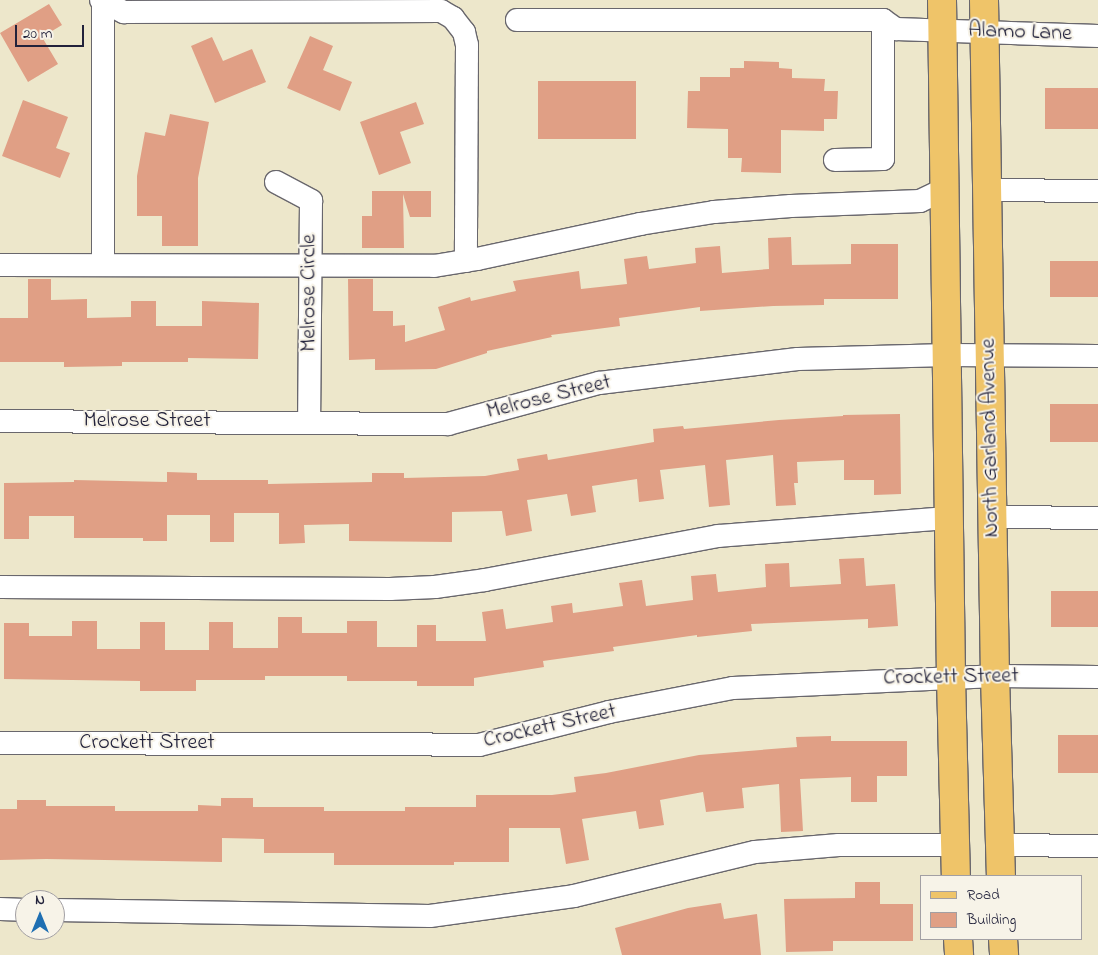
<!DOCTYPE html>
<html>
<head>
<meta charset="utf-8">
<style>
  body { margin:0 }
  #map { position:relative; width:1098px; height:955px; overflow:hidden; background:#ede7cb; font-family:"Indie Flower",sans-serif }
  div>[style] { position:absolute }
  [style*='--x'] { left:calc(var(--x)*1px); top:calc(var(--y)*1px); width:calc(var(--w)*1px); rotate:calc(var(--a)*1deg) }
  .building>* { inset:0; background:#e09f85; transform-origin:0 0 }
  .roads { filter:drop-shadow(1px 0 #69676d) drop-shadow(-1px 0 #69676d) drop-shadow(0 1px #69676d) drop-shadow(0 -1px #69676d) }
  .minor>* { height:22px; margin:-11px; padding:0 11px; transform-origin:11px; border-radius:11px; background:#fff }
  .major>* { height:28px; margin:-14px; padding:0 14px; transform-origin:14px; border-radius:14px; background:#efc469 }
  span { translate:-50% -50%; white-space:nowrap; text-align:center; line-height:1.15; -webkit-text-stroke:4px #f7f3e8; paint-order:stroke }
  .street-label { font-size:22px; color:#22223b }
  .legend { position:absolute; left:920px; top:875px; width:162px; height:65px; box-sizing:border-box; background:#f7f3e8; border:1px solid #a29fa3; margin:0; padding:6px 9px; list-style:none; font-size:15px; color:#22223b }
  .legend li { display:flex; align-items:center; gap:10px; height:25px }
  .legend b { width:25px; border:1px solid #a29fa3 }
  .north { position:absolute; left:15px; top:890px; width:50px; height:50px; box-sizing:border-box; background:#f7f3e8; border:1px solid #a29fa3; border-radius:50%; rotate:0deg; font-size:14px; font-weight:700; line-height:20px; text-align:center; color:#22223b }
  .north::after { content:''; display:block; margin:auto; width:18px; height:22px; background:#1f6fb2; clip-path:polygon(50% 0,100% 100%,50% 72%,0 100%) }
  .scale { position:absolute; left:15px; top:25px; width:69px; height:22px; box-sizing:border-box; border:2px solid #22223b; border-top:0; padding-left:6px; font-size:15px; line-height:18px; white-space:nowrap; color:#22223b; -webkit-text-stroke:4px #f7f3e8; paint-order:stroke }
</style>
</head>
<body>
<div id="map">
  <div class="building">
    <i style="clip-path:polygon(49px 4px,62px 25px,42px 37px,58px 64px,28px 82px,0 33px)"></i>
    <i style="clip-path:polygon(310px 36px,333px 46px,323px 70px,352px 82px,340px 111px,287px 88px)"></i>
    <i style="clip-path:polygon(212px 37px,223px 61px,252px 49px,266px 82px,215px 103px,191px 46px)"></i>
    <i style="clip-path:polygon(744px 61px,779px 62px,779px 68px,792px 69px,792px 78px,825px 79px,824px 91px,838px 91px,837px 119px,824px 119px,824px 131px,781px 130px,781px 173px,741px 172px,742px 158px,728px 158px,728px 129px,687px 128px,688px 91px,700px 91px,700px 77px,730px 77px,730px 68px,744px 68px)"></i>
    <i style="left:538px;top:81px;width:98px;height:58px"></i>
    <i style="left:1045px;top:88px;width:53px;height:41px"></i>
    <i style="clip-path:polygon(23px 100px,68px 117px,56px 148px,70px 153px,60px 178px,2px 156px)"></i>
    <i style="clip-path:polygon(416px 102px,424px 124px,400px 132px,411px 163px,379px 175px,360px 122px)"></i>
    <i style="clip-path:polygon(170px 114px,209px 122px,198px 178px,198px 246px,162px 246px,162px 216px,137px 216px,137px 176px,145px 132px,165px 136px)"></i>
    <i style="clip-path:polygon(372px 191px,431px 191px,431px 217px,410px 217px,403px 194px,404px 248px,362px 248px,362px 216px,372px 216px)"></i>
    <i style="clip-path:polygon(791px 237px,792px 265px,851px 264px,851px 244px,898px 244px,898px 299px,824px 299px,824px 305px,773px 306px,700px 311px,700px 307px,619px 318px,620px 326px,551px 335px,552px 337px,487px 351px,487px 353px,436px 369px,375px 370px,375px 359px,349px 360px,348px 279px,373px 279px,373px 311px,393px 311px,393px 326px,405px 325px,405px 342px,445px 330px,438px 307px,470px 297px,471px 301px,516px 291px,513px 281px,579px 271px,581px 289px,627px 284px,624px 259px,647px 256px,649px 269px,696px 263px,695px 248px,720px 246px,722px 273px,769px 269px,768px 238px)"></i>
    <i style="left:1050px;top:261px;width:48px;height:36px"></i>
    <i style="clip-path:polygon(28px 279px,51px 279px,51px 300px,87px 299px,87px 318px,131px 317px,131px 301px,156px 301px,156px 326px,202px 326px,202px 301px,259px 303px,258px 359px,188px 358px,188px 362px,122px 362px,122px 366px,64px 367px,64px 362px,0 362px,0 318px,28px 318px)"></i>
    <i style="left:1050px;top:404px;width:48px;height:38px"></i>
    <i style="clip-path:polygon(900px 414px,901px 494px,874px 495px,874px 480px,844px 480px,844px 460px,797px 462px,798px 483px,794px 483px,796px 505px,776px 506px,773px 455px,726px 460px,730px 505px,709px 507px,705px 465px,660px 470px,664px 499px,639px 502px,637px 479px,592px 486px,596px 512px,571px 516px,567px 494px,527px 500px,532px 531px,506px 536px,502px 511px,452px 512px,452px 542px,349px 541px,349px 524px,304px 525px,305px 543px,279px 544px,279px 513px,234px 513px,234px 542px,210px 542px,210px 515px,167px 515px,167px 541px,143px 541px,143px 538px,74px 538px,74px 516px,29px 516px,29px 539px,4px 539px,4px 483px,74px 482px,74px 480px,167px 482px,167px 472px,197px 473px,197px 480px,268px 480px,268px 484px,372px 482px,372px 473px,404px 473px,404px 478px,485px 476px,519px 470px,517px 459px,547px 454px,548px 460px,654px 442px,653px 429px,683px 426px,684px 429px,779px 420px,843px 416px,843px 415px)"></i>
    <i style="clip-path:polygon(864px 558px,866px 586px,895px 584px,898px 626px,868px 628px,868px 619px,751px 624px,752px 631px,697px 637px,697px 635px,613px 647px,614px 651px,543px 661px,544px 667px,474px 678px,474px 686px,417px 686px,417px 681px,347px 681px,347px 676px,265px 676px,265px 680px,196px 680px,196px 691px,140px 691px,140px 681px,4px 679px,4px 623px,29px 623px,29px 636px,72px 636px,72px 621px,97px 621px,97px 649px,140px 649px,140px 622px,165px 622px,165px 650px,209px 650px,209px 622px,233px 622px,233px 648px,278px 648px,278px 617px,302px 617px,302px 633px,347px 633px,347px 621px,377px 621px,377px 647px,417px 647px,417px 625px,436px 625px,436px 641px,486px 641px,482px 612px,503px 609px,506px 629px,553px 622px,551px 606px,572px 603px,573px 613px,623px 606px,619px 583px,642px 580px,646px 606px,693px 600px,691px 576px,716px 574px,718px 592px,766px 587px,765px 564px,789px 563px,790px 587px,841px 584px,839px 559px)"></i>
    <i style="left:1051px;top:591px;width:47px;height:36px"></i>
    <i style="left:1058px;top:735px;width:40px;height:38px"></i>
    <i style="clip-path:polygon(831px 736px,831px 741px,907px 741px,907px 776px,877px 776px,877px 802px,851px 802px,851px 777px,800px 779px,803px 831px,781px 832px,779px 784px,742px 788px,744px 808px,706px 812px,703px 792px,660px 800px,664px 825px,639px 829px,636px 811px,582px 819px,589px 860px,566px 864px,560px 828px,509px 828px,509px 862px,454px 862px,454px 865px,334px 865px,334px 853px,264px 853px,264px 839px,222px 838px,222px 862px,46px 859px,0 860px,0 809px,17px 809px,17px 800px,46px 800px,46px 806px,115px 806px,115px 811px,198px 811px,198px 805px,221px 806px,221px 798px,253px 798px,253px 807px,324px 807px,324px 811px,405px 811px,405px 807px,476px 807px,476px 795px,552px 795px,576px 792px,574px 777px,606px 773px,699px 755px,797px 747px,796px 737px)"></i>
    <i style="clip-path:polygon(855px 882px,880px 882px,880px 904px,913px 904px,913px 941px,833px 941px,833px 951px,786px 952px,784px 899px,855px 898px)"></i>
    <i style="clip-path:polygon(721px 903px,724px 919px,757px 914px,761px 955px,622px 955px,615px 928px,688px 908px)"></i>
  </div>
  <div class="roads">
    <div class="minor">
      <i style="--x:101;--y:0;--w:26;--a:28"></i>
      <i style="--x:124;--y:12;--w:317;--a:-0.2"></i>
      <i style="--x:441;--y:11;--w:14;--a:30"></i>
      <i style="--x:453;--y:18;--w:18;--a:52"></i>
      <i style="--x:464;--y:32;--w:13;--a:77"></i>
      <i style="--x:467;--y:45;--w:216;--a:90.3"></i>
      <i style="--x:517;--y:20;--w:366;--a:0"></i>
      <i style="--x:883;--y:20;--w:16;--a:35"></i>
      <i style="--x:896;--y:29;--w:202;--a:2"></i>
      <i style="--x:835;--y:160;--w:48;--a:-1.2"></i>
      <i style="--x:883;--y:159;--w:139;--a:-90"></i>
      <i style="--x:276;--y:182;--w:40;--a:28"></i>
      <i style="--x:311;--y:201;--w:222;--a:90.5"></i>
      <i style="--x:986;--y:190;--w:112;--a:0.5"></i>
      <i style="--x:0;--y:265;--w:434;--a:0.1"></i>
      <i style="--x:434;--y:266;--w:44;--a:-9.2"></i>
      <i style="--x:477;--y:259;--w:167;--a:-12.1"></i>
      <i style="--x:640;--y:224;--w:75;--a:-9.2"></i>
      <i style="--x:714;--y:212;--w:77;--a:-4.5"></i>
      <i style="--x:791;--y:206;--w:129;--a:-2.2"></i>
      <i style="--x:920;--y:201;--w:25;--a:-26"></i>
      <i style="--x:103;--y:265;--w:265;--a:-90"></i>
      <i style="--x:0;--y:421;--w:448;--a:0.4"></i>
      <i style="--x:448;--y:424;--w:156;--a:-15.2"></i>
      <i style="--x:599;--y:383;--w:200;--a:-6.9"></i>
      <i style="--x:798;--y:359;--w:150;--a:-1.5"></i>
      <i style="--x:948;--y:355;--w:150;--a:0.4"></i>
      <i style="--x:993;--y:517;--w:105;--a:0.5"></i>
      <i style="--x:0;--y:587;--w:390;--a:0.3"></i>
      <i style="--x:390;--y:589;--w:45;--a:-2.5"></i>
      <i style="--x:435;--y:587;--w:50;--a:-8"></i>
      <i style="--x:485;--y:580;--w:237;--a:-10.7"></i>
      <i style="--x:718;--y:536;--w:232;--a:-4.5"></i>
      <i style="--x:0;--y:743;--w:479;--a:0.2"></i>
      <i style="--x:479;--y:745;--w:134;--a:-14.2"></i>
      <i style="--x:609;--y:712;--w:126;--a:-11"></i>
      <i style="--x:733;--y:688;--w:262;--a:-2.6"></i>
      <i style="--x:995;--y:676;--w:103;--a:0.6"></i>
      <i style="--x:1000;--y:845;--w:98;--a:0.6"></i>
      <i style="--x:0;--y:909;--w:25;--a:2"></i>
      <i style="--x:55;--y:910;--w:375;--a:0.9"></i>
      <i style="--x:430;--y:916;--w:145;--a:-7.9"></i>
      <i style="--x:574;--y:896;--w:186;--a:-13.7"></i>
      <i style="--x:755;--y:852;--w:84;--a:-4.8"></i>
      <i style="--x:839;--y:845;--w:116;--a:0"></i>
    </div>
    <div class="major">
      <i style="--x:942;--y:0;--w:677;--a:89.24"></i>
      <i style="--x:951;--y:677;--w:199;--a:88.6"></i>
      <i style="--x:984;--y:0;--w:676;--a:89.07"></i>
      <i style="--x:995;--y:676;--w:200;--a:88.3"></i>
      <i style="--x:958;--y:939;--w:16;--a:86"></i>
      <i style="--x:1003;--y:939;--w:16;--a:86"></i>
    </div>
  </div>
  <div class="street-label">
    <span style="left:1020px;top:33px;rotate:2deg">Alamo Lane</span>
    <span style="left:310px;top:293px;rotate:-90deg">Melrose Circle</span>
    <span style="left:549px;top:398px;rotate:-14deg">Melrose Street</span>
    <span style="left:147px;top:422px">Melrose Street</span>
    <span style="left:991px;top:438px;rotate:-91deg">North Garland Avenue</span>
    <span style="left:951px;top:678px;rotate:-1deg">Crockett Street</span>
    <span style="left:550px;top:727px;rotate:-13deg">Crockett Street</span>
    <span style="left:147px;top:744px">Crockett Street</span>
  </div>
  <ul class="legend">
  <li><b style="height:6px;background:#efc469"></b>Road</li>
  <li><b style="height:14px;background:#e09f85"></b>Building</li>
  </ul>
  <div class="north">N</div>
  <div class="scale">20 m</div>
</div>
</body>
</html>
